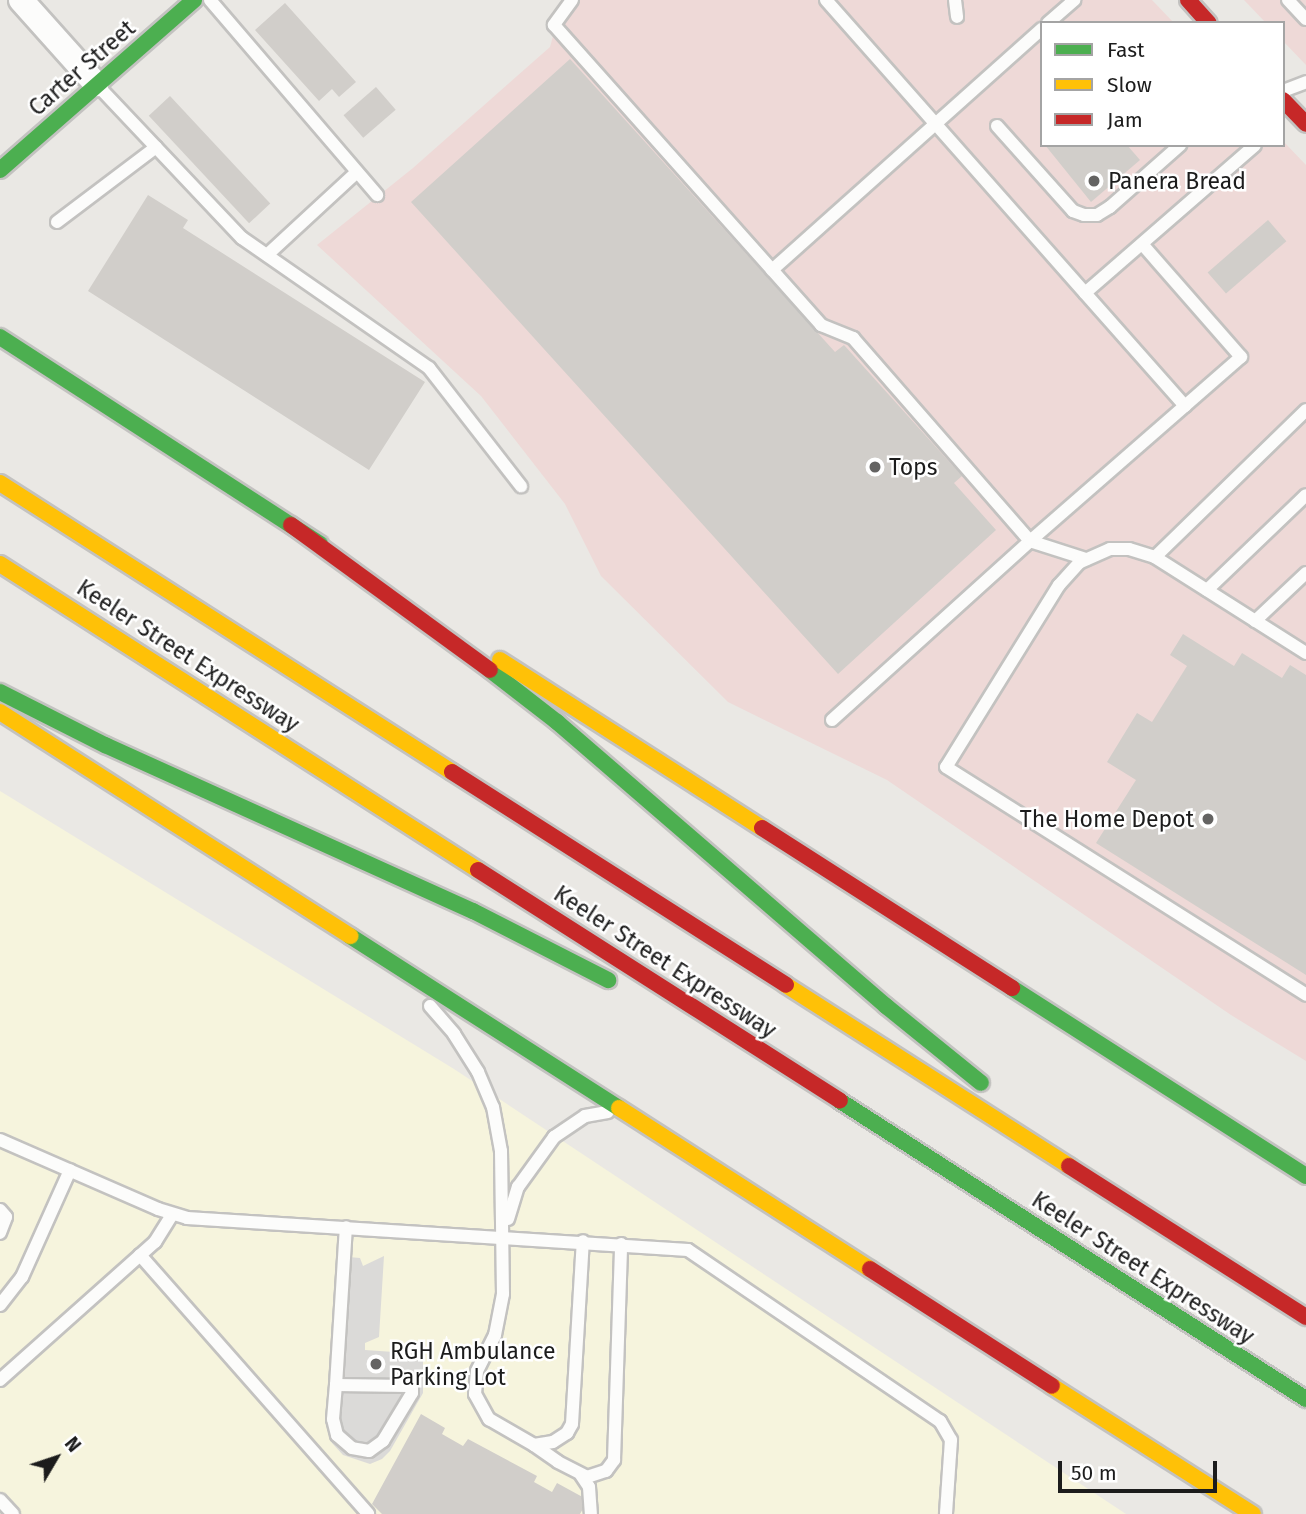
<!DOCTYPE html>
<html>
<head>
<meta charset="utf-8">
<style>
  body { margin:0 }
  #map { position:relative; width:1306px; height:1514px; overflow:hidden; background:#eae8e4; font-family:"Fira Sans",sans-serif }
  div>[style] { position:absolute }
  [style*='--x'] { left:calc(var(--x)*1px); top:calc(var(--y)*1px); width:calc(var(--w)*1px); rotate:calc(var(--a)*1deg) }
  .commercial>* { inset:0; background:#eed9d7 }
  .education>* { inset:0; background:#f6f4dd }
  .parking>* { inset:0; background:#dbdad8 }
  .building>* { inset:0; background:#d1ceca; transform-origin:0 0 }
  .roads { filter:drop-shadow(2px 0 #c3c2c0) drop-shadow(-2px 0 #c3c2c0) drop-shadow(0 2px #c3c2c0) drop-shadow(0 -2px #c3c2c0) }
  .lane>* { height:12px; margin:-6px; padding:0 6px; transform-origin:6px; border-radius:6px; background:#fcfcfb }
  .street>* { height:24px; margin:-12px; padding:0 12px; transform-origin:12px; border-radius:12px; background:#fcfcfb }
  .fast>* { height:16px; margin:-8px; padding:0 8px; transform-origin:8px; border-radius:8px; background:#4caf50 }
  .slow>* { height:16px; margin:-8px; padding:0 8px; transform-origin:8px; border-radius:8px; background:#ffc107 }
  .jam>* { height:16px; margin:-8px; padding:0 8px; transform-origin:8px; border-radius:8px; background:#c62828 }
  .dots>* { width:19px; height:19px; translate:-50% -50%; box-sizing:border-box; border:4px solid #fff; border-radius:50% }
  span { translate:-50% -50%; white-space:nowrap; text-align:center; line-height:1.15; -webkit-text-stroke:5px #fff; paint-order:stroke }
  .street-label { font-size:23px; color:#1c1c1c }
  .poi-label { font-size:23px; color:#1c1c1c }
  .left { translate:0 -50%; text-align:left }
  .right { translate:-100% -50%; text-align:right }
  .legend { position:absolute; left:1040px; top:21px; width:245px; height:126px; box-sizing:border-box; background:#fff; border:2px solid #a4a4a4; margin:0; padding:9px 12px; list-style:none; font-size:21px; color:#1c1c1c }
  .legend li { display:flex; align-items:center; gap:14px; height:35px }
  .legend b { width:35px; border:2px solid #a4a4a4 }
  .north { position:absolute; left:21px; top:1423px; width:70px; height:70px; -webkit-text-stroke:5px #fff; paint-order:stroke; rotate:51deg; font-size:19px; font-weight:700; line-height:28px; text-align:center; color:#1c1c1c }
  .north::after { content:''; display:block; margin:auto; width:24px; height:32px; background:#1c1c1c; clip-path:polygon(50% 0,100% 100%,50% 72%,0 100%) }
  .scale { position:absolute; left:1058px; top:1461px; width:159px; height:32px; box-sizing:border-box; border:4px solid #1c1c1c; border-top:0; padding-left:9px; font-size:21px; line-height:24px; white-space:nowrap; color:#1c1c1c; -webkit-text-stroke:5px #fff; paint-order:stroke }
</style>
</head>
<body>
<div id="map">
  <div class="commercial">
    <i style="clip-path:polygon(563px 0,1152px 0,1174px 23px,1042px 23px,1042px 145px,1283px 145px,1283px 141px,1306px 165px,1306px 1061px,1231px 1015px,887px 780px,728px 702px,601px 576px,565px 504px,481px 396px,317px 245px,413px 168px,550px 47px)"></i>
    <i style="clip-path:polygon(1244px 0,1306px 0,1306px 65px,1283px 41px,1283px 23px,1266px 23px)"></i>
  </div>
  <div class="education">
    <i style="clip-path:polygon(0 791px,454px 1069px,1126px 1514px,0 1514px)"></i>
  </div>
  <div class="parking">
    <i style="clip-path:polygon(337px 1256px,360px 1258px,363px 1266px,384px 1256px,379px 1337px,365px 1343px,365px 1350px,423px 1354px,423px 1393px,390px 1451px,382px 1459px,370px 1464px,343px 1455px,332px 1443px,326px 1426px)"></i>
  </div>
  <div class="building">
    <i style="clip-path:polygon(285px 3px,356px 82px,339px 97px,332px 89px,319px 101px,255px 30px)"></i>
    <i style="clip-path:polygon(570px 59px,835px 352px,844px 345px,962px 476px,954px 483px,996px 530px,838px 674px,411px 202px)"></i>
    <i style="left:376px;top:87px;width:30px;height:43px;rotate:49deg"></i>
    <i style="left:170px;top:96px;width:147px;height:29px;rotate:47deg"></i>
    <i style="clip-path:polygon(1045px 145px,1127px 145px,1140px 160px,1091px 202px)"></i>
    <i style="clip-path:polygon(148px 195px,188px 220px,183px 228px,425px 382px,369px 470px,88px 291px)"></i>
    <i style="left:1268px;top:220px;width:28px;height:80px;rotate:49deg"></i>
    <i style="clip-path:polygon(1183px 634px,1234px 666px,1242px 653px,1282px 678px,1290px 665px,1306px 675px,1306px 975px,1096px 843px,1136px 780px,1107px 762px,1137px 713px,1152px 722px,1187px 666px,1170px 655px)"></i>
    <i style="clip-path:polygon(421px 1414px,445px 1428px,442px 1434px,463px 1446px,468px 1439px,537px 1476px,534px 1482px,552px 1492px,557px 1483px,588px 1500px,580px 1514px,382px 1514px,372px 1504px)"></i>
  </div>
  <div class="roads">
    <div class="lane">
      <i style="--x:210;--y:0;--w:257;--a:49.4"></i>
      <i style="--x:572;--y:0;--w:31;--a:126"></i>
      <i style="--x:554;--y:25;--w:402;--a:48.3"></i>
      <i style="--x:821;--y:325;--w:35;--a:22"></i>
      <i style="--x:853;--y:338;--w:269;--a:48.9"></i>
      <i style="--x:1030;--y:541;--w:59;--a:17.8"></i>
      <i style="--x:826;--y:0;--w:542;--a:48.52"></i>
      <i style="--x:955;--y:0;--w:17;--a:83"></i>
      <i style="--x:1288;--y:0;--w:26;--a:47"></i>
      <i style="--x:1048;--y:23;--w:35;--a:-41"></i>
      <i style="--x:99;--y:87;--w:208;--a:46.6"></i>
      <i style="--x:242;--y:238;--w:228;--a:34.8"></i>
      <i style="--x:429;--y:368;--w:150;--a:52.1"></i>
      <i style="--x:1283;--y:91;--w:25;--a:-21"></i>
      <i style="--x:997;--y:126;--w:114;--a:48.2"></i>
      <i style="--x:1073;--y:211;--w:12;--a:20"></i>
      <i style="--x:1084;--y:215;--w:13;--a:0"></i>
      <i style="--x:1097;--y:215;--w:15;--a:-32"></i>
      <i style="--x:1110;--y:207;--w:94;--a:-41.5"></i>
      <i style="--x:57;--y:222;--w:124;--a:-37.1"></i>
      <i style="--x:267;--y:255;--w:122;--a:-42.7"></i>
      <i style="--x:772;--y:270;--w:362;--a:-41.8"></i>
      <i style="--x:1085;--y:293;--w:225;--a:-41"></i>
      <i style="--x:1155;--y:557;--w:211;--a:-44.2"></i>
      <i style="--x:1207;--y:590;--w:137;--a:-43.8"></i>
      <i style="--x:1255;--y:621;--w:70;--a:-43.3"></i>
      <i style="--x:1306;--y:653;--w:179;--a:-147.6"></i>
      <i style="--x:1155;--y:557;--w:27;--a:-163"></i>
      <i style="--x:1129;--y:549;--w:19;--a:180"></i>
      <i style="--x:1110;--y:549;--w:34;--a:156"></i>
      <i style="--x:1079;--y:563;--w:30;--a:132"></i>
      <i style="--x:1059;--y:585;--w:214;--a:121.8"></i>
      <i style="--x:946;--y:767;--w:426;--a:32.3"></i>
      <i style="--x:832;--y:720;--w:267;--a:-42.1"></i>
      <i style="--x:1030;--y:541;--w:280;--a:-41.1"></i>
      <i style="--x:1241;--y:357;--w:150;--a:-131.2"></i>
      <i style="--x:430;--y:1006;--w:37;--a:49"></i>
      <i style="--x:454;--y:1034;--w:45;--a:57.7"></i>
      <i style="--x:478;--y:1072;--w:38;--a:67"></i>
      <i style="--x:493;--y:1107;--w:45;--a:79.7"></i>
      <i style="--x:501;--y:1151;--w:143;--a:89.2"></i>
      <i style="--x:503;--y:1294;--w:42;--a:101"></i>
      <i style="--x:495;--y:1335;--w:40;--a:116.6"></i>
      <i style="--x:477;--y:1371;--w:23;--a:95"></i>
      <i style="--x:475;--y:1394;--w:29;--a:61"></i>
      <i style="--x:489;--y:1419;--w:52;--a:30"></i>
      <i style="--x:534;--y:1445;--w:19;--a:-9"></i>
      <i style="--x:553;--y:1442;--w:17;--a:-33"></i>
      <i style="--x:567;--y:1433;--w:10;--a:-61"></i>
      <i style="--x:572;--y:1424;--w:183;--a:-86.6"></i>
      <i style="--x:0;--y:1140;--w:172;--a:23.6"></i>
      <i style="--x:158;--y:1209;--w:30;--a:17"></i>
      <i style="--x:187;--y:1218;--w:502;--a:3.65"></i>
      <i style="--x:688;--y:1250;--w:305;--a:34.2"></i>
      <i style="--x:940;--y:1421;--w:22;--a:60"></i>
      <i style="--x:951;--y:1440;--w:74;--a:93.9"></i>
      <i style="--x:0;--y:1210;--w:9;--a:49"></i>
      <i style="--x:6;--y:1217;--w:17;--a:111"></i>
      <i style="--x:508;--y:1219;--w:34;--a:-73"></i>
      <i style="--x:518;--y:1187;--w:62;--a:-54.2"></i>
      <i style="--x:554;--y:1137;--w:37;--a:-34"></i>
      <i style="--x:585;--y:1116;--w:23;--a:-10"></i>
      <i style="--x:140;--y:1255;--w:345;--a:48.6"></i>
      <i style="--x:0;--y:1305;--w:36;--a:-52"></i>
      <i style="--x:22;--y:1277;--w:117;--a:-65.8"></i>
      <i style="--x:0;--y:1380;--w:208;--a:-41.7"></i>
      <i style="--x:155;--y:1242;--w:32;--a:-58"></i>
      <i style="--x:336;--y:1385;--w:72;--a:0.8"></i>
      <i style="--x:408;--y:1386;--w:4;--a:27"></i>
      <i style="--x:412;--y:1388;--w:5;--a:90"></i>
      <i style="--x:412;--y:1393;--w:56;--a:121.1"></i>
      <i style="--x:383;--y:1441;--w:17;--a:144"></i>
      <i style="--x:369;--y:1451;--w:17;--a:-170"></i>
      <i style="--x:352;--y:1448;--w:20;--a:-139"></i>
      <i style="--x:337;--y:1435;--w:16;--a:-104"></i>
      <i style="--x:333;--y:1419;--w:34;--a:-85"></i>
      <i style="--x:336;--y:1385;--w:158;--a:-86.4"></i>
      <i style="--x:534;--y:1445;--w:29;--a:35"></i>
      <i style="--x:558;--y:1462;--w:33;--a:27"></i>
      <i style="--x:587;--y:1477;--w:20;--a:-18"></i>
      <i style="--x:606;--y:1471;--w:14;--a:-54"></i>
      <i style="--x:614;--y:1460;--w:216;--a:-88.1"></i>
      <i style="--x:581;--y:1475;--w:14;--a:56"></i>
      <i style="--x:589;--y:1487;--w:27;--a:86"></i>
      <i style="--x:0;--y:1500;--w:19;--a:47"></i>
    </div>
    <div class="street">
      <i style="--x:21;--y:0;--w:113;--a:48.2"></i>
    </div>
    <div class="fast">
      <i style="--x:0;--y:170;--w:258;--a:-41.2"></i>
      <i style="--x:0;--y:337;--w:381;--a:32.9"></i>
      <i style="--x:490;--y:670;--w:85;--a:37.8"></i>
      <i style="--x:557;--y:722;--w:435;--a:40.8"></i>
      <i style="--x:886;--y:1006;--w:122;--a:39"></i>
      <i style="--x:0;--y:692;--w:118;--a:26.8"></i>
      <i style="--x:105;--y:745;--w:404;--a:24.3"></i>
      <i style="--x:473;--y:911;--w:152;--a:27.1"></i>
      <i style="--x:350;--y:936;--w:319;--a:32.6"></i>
      <i style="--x:1012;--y:988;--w:349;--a:32.6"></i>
      <i style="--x:840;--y:1101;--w:553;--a:32.6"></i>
    </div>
    <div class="slow">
      <i style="--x:0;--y:483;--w:536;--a:32.59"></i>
      <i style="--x:0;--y:564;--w:568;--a:32.63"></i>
      <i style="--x:500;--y:660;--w:311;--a:32.7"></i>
      <i style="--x:0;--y:712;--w:416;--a:32.6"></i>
      <i style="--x:786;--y:985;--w:336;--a:32.6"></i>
      <i style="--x:619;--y:1108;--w:298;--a:32.7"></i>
      <i style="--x:1052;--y:1386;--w:238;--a:32.5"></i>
    </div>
    <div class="jam">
      <i style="--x:1188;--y:0;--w:31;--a:48"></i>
      <i style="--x:1283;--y:100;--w:33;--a:46"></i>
      <i style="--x:291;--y:525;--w:246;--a:36.1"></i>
      <i style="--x:452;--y:772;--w:396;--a:32.5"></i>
      <i style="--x:762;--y:828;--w:297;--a:32.6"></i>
      <i style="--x:478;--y:870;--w:429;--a:32.5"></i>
      <i style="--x:1069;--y:1166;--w:281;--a:32.5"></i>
      <i style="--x:870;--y:1269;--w:216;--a:32.7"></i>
    </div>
  </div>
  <div class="dots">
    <i style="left:1094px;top:181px;background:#646362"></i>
    <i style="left:875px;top:467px;background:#646362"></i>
    <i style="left:1208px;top:819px;background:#646362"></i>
    <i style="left:376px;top:1364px;background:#646362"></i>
  </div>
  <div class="street-label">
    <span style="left:82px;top:68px;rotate:-41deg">Carter Street</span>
    <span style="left:188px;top:656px;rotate:33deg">Keeler Street Expressway</span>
    <span style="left:665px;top:962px;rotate:33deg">Keeler Street Expressway</span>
    <span style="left:1143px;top:1268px;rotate:33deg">Keeler Street Expressway</span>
  </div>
  <div class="poi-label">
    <span class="left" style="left:1108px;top:181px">Panera Bread</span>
    <span class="left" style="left:889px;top:467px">Tops</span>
    <span class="right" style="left:1194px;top:819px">The Home Depot</span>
    <span class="left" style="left:390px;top:1364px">RGH Ambulance<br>Parking Lot</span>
  </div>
  <ul class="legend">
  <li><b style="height:9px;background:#4caf50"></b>Fast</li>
  <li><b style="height:9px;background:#ffc107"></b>Slow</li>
  <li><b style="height:9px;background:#c62828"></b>Jam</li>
  </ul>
  <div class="north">N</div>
  <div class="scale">50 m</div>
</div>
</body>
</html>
